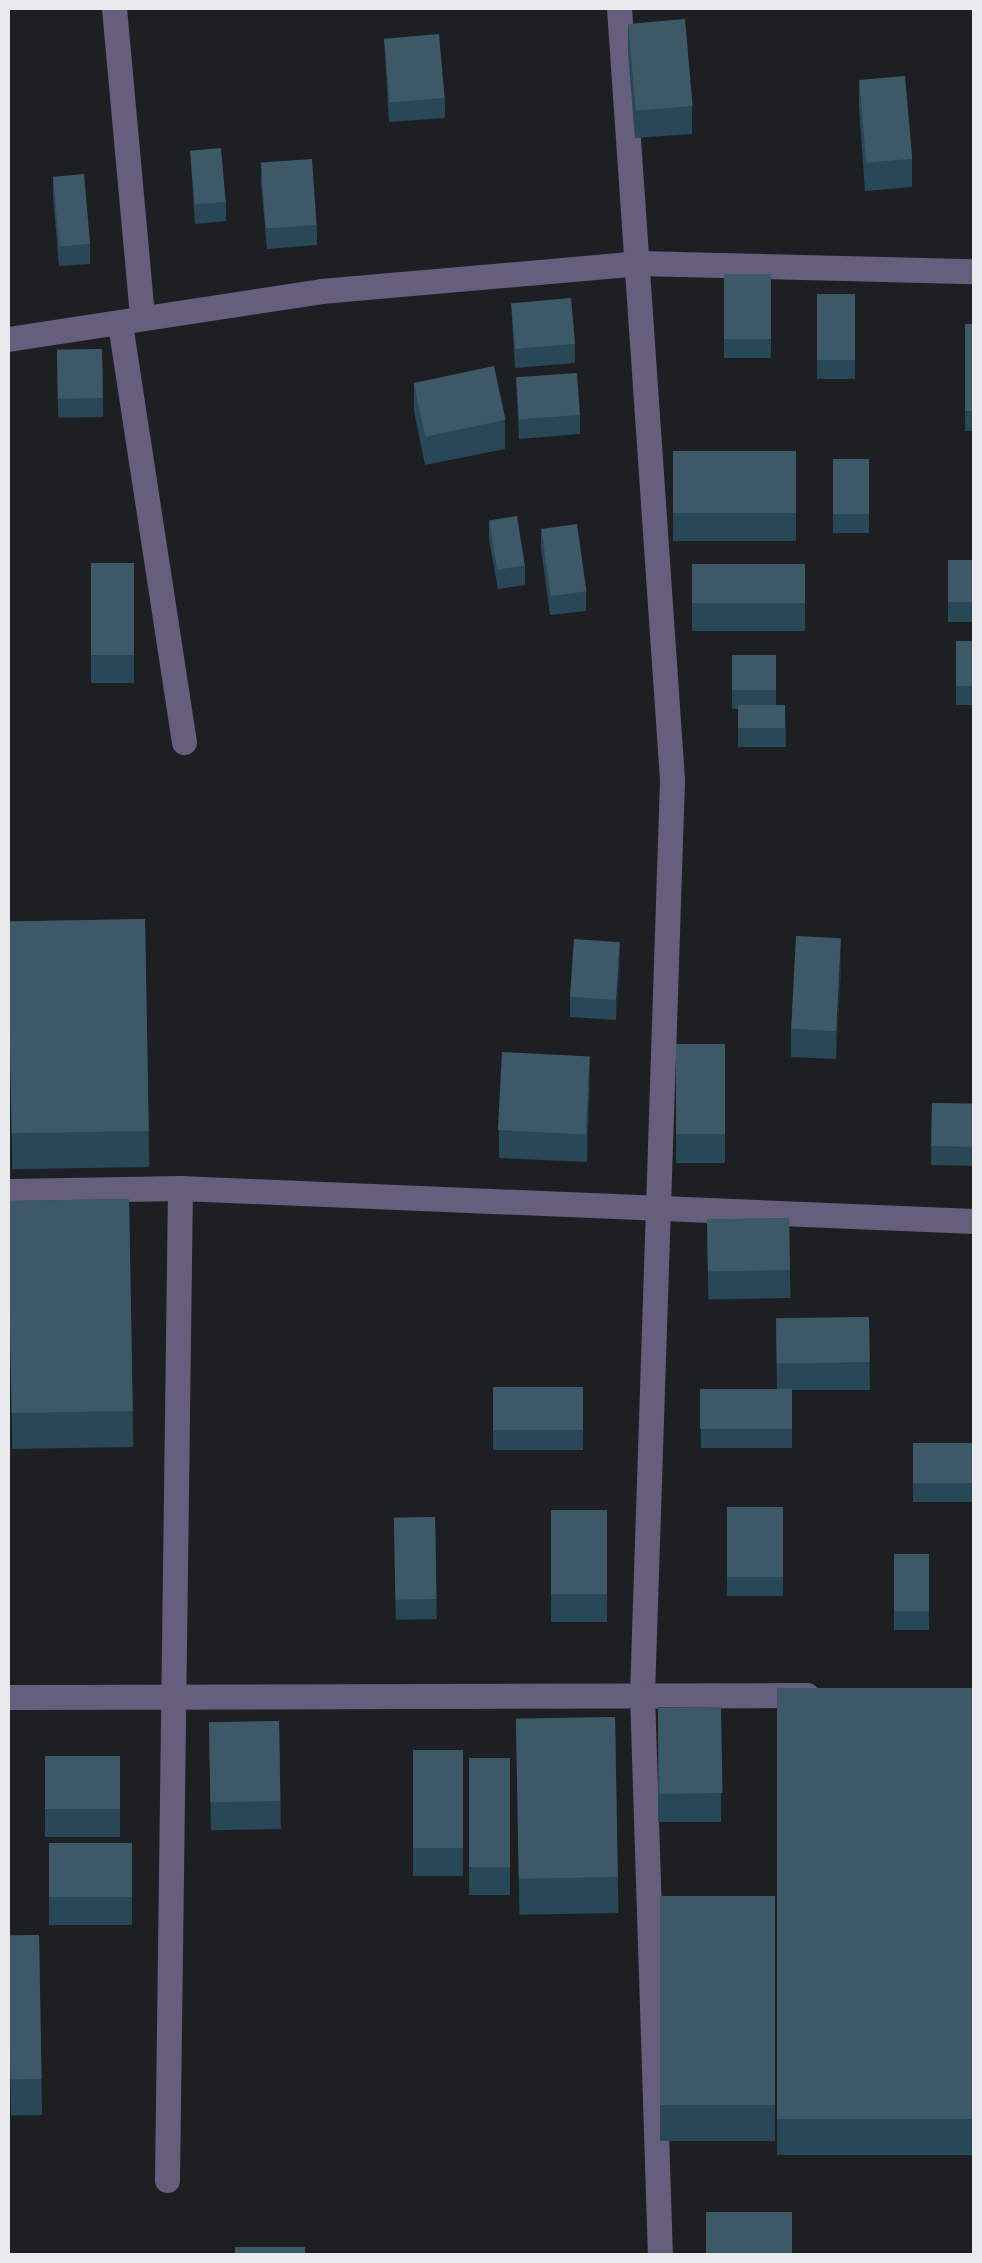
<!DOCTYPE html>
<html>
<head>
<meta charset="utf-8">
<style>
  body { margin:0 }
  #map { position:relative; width:982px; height:2263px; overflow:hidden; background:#1e1f23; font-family:"Titillium Web",sans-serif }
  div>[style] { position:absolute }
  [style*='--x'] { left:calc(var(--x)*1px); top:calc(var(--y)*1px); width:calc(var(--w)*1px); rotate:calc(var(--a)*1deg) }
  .minor>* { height:25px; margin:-12.5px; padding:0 12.5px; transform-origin:12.5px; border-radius:12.5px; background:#655e7d }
  .tertiary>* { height:25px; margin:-12.5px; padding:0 12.5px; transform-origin:12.5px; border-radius:12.5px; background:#655e7d }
  .wall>* { inset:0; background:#284757; transform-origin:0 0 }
  .shaded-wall>* { inset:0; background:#1c303c }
  .building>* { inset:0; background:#3d5967; transform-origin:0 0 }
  span { translate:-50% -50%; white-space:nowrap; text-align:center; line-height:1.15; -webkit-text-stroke:9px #08090b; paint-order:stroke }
  .frame { position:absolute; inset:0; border:10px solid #e9eaec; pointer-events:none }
</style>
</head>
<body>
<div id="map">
  <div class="minor">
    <i style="--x:114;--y:8;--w:308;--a:84.8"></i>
    <i style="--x:619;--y:8;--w:774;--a:86.07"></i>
    <i style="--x:672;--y:780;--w:914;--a:91.88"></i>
    <i style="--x:642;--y:1694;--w:562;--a:88.17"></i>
    <i style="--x:120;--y:324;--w:423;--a:81.3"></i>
    <i style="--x:8;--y:339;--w:317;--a:-8.7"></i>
    <i style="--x:321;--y:291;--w:318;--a:-5"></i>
    <i style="--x:638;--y:263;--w:336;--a:1.4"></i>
    <i style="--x:8;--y:1191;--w:172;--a:-1"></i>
    <i style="--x:180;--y:1188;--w:795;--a:2.38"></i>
    <i style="--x:167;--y:2180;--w:992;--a:-89.25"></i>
  </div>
  <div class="tertiary">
    <i style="--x:8;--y:1697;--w:799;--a:-0.14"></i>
  </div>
  <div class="wall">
    <i style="clip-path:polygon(628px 24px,692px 106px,692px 134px,635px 138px,628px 52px)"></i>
    <i style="clip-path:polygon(384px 38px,445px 98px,445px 118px,389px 122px)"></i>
    <i style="clip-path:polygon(859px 80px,912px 159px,912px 187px,865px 191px,859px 108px)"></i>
    <i style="clip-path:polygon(190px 150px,226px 202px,226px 221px,195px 224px)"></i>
    <i style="clip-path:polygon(261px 163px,317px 225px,317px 245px,267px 249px,261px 183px)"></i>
    <i style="clip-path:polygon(53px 176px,90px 244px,90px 264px,59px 266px,53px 196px)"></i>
    <i style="left:724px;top:274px;width:47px;height:84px"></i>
    <i style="left:817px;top:294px;width:38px;height:85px"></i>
    <i style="clip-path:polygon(511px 303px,575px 344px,575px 363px,515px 368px)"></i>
    <i style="left:965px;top:324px;width:9px;height:107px"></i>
    <i style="left:102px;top:349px;width:68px;height:45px;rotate:89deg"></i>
    <i style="clip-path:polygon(516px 378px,580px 415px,580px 434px,519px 439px)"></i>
    <i style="clip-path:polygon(414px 383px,505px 420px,505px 449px,425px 465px,414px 411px)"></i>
    <i style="left:673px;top:451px;width:123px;height:90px"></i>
    <i style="left:869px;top:459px;width:74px;height:36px;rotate:90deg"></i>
    <i style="clip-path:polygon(489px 521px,525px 565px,525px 585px,498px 589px,489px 540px)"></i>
    <i style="clip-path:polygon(541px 528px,586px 591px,586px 611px,550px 615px,541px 548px)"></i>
    <i style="left:948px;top:560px;width:26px;height:62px"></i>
    <i style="left:91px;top:563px;width:43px;height:120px"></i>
    <i style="left:692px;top:564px;width:113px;height:67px"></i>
    <i style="left:956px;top:641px;width:18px;height:64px"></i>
    <i style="clip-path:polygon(776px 655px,776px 705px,785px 705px,786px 747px,738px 747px,738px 709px,732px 709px,732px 656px)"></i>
    <i style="left:145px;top:919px;width:248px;height:137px;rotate:89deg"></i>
    <i style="clip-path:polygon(620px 962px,616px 1020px,570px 1017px,570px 997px)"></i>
    <i style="clip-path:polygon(841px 967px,836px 1059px,791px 1057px,791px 1029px)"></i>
    <i style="left:676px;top:1044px;width:49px;height:119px"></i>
    <i style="clip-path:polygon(590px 1084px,587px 1162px,499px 1158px,499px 1130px)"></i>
    <i style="left:932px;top:1103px;width:42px;height:62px;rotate:1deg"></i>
    <i style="left:129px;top:1199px;width:248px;height:121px;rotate:89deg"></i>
    <i style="left:789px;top:1218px;width:80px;height:82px;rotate:89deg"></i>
    <i style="clip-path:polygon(869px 1317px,870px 1390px,792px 1390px,792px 1448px,701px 1448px,700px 1389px,777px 1389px,776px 1318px)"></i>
    <i style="left:583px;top:1387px;width:63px;height:90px;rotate:90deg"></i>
    <i style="left:974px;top:1443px;width:59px;height:61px;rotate:90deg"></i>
    <i style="left:783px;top:1507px;width:89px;height:56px;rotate:90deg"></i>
    <i style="left:551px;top:1510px;width:56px;height:112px"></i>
    <i style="left:435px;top:1517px;width:102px;height:41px;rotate:89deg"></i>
    <i style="left:894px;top:1554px;width:35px;height:76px"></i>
    <i style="left:974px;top:1688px;width:467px;height:197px;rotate:90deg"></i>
    <i style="left:721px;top:1707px;width:115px;height:63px;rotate:90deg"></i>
    <i style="left:615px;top:1717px;width:196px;height:99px;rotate:89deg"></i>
    <i style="left:279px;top:1721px;width:108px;height:70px;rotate:89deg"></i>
    <i style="left:413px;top:1750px;width:50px;height:126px"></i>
    <i style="left:45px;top:1756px;width:75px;height:81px"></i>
    <i style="left:469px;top:1758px;width:41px;height:137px"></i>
    <i style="left:49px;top:1843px;width:83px;height:82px"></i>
    <i style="left:660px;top:1896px;width:115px;height:245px"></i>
    <i style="left:39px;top:1935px;width:180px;height:31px;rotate:89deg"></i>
  </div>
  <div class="shaded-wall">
    <i style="clip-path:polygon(841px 938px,841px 967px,836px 1059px,836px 1031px)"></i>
    <i style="clip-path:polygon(620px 942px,620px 962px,616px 1020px,616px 1000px)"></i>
    <i style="clip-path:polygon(590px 1056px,590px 1084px,587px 1162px,587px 1134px)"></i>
  </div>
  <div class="building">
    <i style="left:685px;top:19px;width:87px;height:57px;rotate:85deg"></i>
    <i style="left:439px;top:34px;width:64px;height:55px;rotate:85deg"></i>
    <i style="left:905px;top:76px;width:83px;height:46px;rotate:85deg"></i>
    <i style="left:221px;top:148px;width:54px;height:31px;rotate:85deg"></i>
    <i style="left:312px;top:159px;width:66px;height:51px;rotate:86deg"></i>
    <i style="left:84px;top:174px;width:70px;height:31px;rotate:85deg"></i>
    <i style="left:724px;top:274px;width:47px;height:65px"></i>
    <i style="left:817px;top:294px;width:38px;height:66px"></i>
    <i style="left:571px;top:298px;width:46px;height:60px;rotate:85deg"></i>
    <i style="left:965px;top:324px;width:9px;height:87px"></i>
    <i style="left:102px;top:349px;width:49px;height:45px;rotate:89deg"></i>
    <i style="left:494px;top:366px;width:55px;height:82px;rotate:78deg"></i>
    <i style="left:577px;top:373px;width:42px;height:61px;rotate:86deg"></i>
    <i style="left:673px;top:451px;width:123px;height:62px"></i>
    <i style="left:869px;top:459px;width:55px;height:36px;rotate:90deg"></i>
    <i style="left:517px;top:516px;width:50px;height:28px;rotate:81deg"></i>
    <i style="left:577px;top:524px;width:68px;height:36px;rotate:82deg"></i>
    <i style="left:948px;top:560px;width:26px;height:42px"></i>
    <i style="left:91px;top:563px;width:43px;height:92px"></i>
    <i style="left:692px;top:564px;width:113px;height:39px"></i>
    <i style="left:956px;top:641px;width:18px;height:45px"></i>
    <i style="left:776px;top:655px;width:35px;height:44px;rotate:90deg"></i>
    <i style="left:738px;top:705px;width:47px;height:23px"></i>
    <i style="left:145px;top:919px;width:212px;height:137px;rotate:89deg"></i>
    <i style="left:796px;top:936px;width:45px;height:93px;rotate:3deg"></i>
    <i style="left:574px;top:939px;width:46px;height:58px;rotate:4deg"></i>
    <i style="left:676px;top:1044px;width:49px;height:90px"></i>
    <i style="left:502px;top:1052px;width:88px;height:78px;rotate:3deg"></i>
    <i style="left:932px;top:1103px;width:42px;height:43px;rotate:1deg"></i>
    <i style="left:129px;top:1199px;width:212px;height:121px;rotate:89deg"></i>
    <i style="left:789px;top:1218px;width:52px;height:82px;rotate:89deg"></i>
    <i style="left:869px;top:1317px;width:45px;height:93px;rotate:89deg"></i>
    <i style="left:583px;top:1387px;width:43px;height:90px;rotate:90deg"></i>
    <i style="left:700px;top:1389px;width:92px;height:40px"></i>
    <i style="left:974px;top:1443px;width:40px;height:61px;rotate:90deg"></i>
    <i style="left:783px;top:1507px;width:70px;height:56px;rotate:90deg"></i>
    <i style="left:551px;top:1510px;width:56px;height:84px"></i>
    <i style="left:435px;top:1517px;width:82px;height:41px;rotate:89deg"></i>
    <i style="left:894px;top:1554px;width:35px;height:57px"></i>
    <i style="left:974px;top:1688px;width:431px;height:197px;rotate:90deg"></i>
    <i style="left:721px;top:1707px;width:86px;height:63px;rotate:89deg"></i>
    <i style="left:615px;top:1717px;width:160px;height:99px;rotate:89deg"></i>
    <i style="left:279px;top:1721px;width:80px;height:70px;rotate:89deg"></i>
    <i style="left:413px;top:1750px;width:50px;height:98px"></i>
    <i style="left:45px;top:1756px;width:75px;height:53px"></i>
    <i style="left:469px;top:1758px;width:41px;height:109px"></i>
    <i style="left:49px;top:1843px;width:83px;height:54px"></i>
    <i style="left:660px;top:1896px;width:115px;height:209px"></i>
    <i style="left:39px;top:1935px;width:144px;height:31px;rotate:89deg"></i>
    <i style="left:706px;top:2212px;width:86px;height:44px"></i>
    <i style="left:235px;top:2247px;width:70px;height:9px"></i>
  </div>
  <div class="frame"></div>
</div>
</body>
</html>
